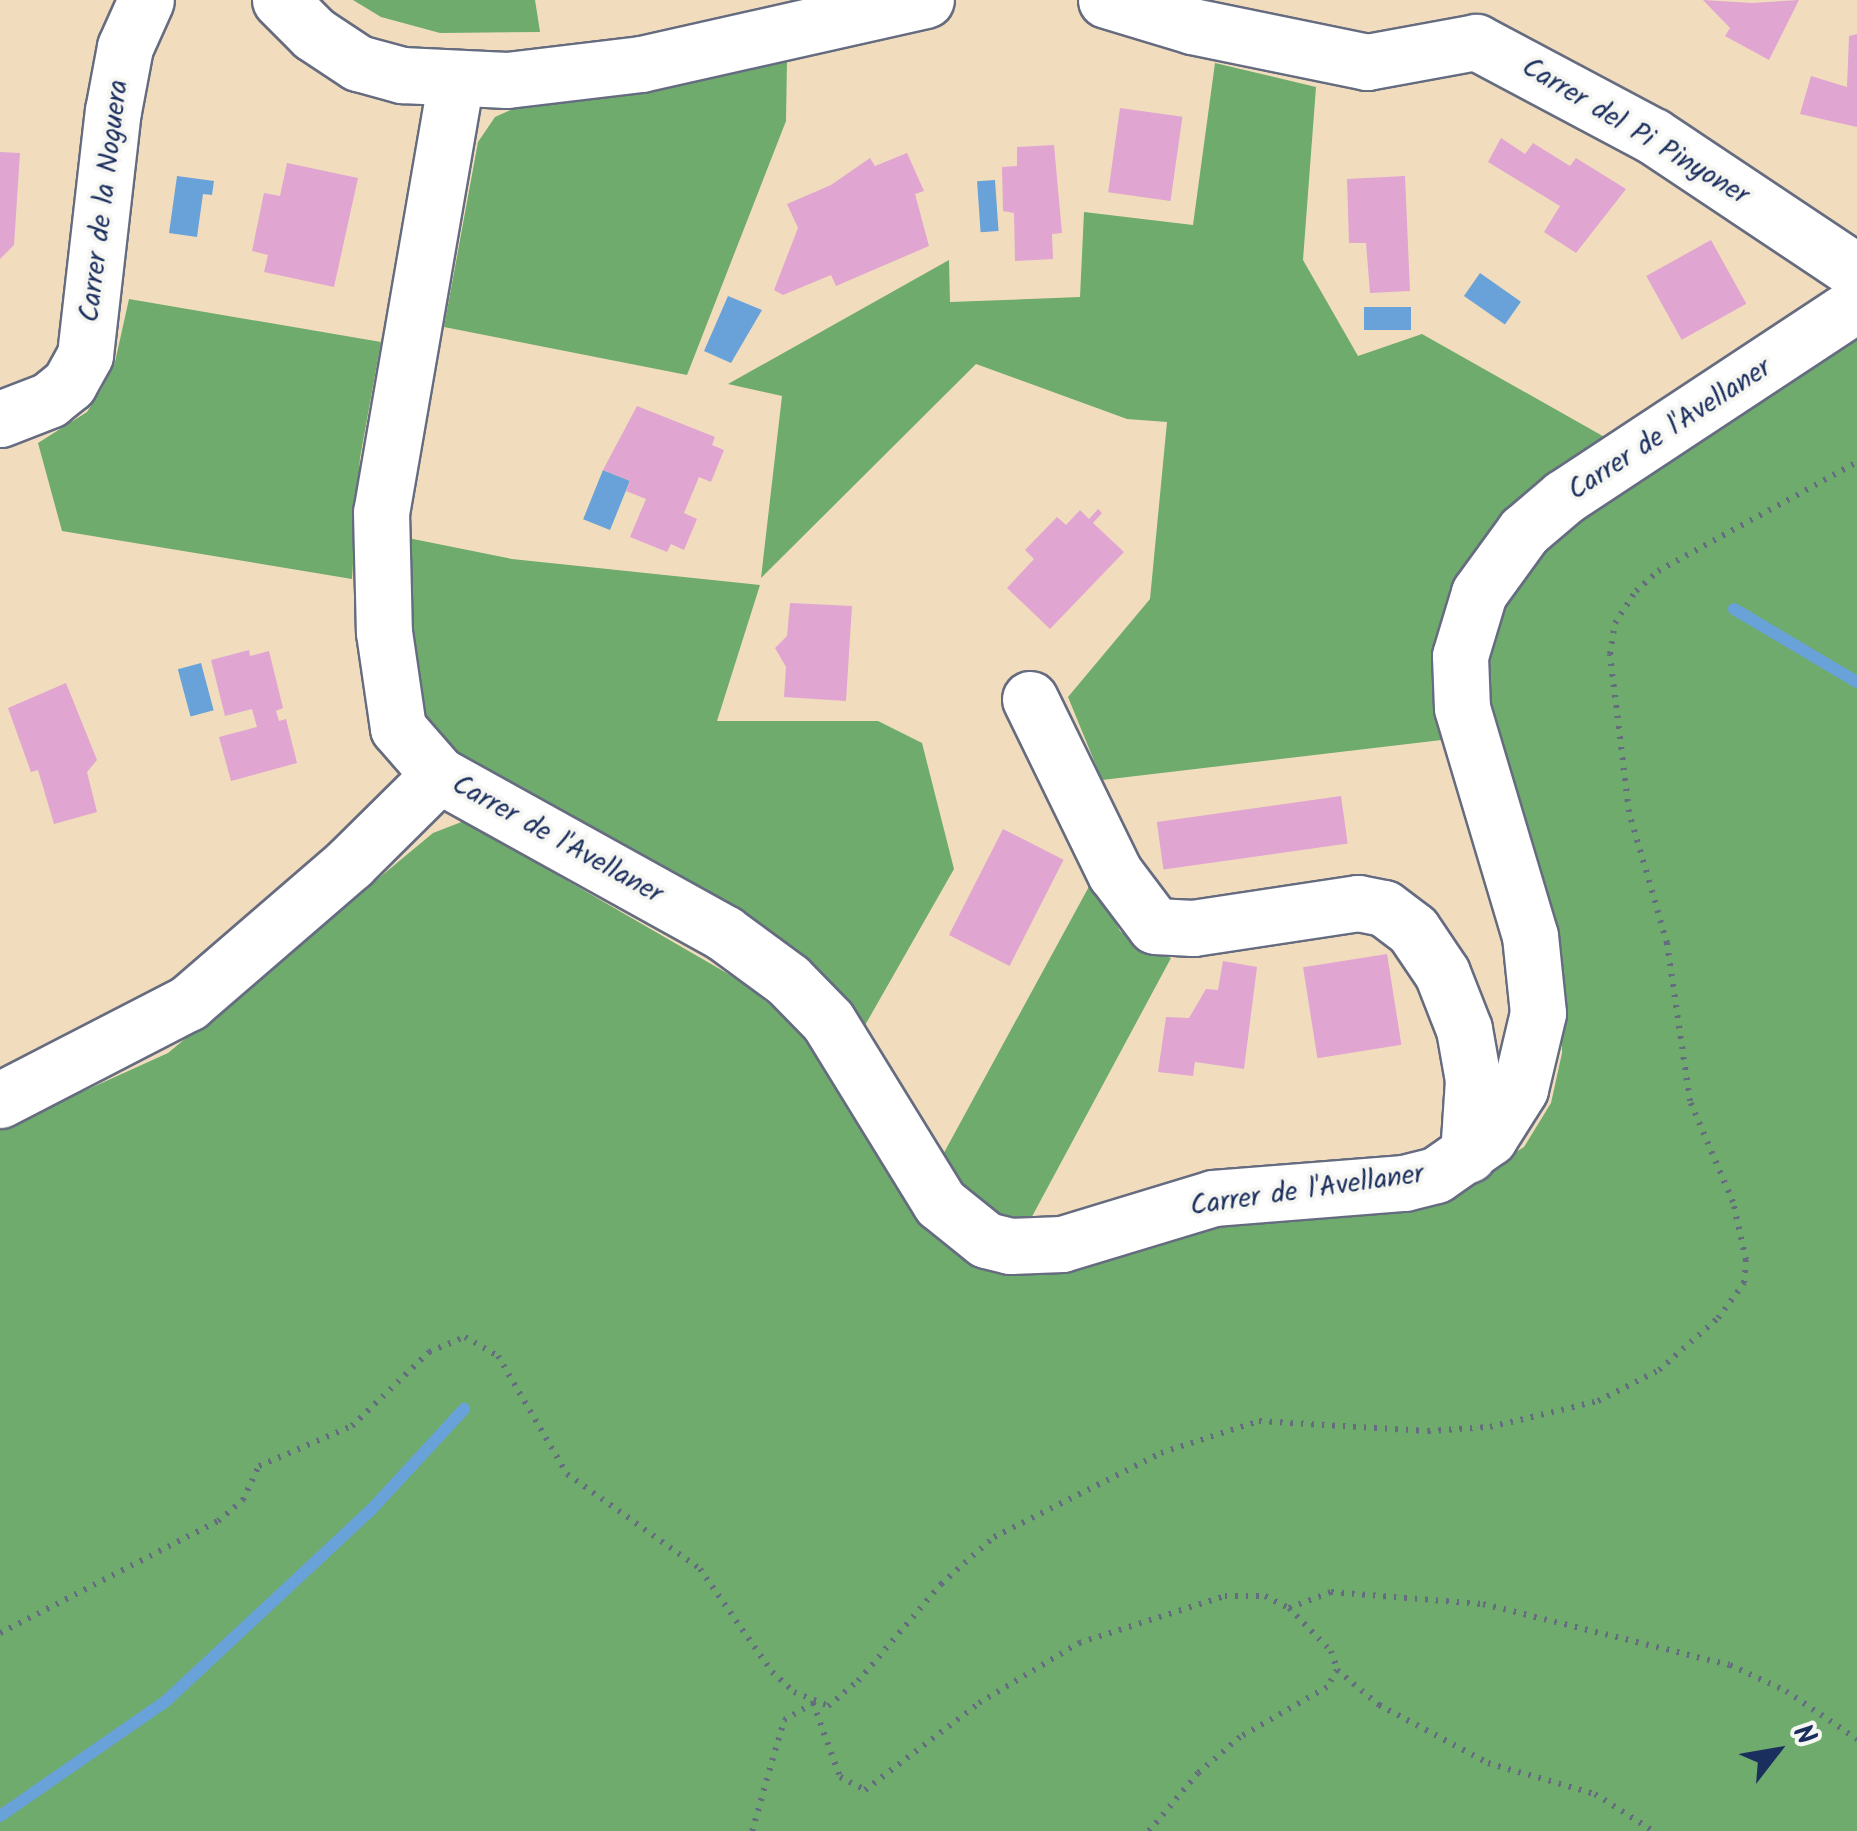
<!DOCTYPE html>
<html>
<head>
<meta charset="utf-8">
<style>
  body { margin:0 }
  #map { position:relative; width:1857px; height:1831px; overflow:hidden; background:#f1ddbe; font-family:Kalam,sans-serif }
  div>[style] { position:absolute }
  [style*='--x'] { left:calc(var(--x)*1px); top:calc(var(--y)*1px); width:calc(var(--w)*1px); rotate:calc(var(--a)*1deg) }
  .forest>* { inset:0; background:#6eab6c }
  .water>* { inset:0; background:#69a2d8; transform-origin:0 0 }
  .stream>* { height:12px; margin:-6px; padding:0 6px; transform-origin:6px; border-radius:6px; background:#69a2d8 }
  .building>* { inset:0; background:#e0a5d0; transform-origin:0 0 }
  .path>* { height:6px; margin-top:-3px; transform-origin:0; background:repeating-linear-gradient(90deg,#666c80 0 2.5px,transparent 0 10.5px) }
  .roads { filter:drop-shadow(2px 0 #666c80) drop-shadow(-2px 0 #666c80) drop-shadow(0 2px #666c80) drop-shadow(0 -2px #666c80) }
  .minor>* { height:55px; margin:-27.5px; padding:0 27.5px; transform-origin:27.5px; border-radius:27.5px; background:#fff }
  span { translate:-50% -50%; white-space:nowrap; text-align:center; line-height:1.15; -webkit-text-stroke:8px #f6f6f2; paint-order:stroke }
  .street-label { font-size:28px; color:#1b2f5e }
  .north { position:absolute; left:1727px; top:1701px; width:100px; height:100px; -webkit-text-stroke:8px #f6f6f2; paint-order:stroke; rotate:59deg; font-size:28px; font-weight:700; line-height:40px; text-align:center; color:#1b2f5e }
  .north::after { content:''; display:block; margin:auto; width:35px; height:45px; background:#1b2f5e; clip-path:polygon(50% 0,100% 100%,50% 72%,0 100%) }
</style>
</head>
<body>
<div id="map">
  <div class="forest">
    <i style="clip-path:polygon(353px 0,535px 0,540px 32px,440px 33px,381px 17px)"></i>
    <i style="clip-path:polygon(787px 60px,786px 121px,687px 375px,444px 327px,478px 142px,495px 117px,522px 105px,616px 97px)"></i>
    <i style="clip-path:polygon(1215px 63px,1316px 87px,1303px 260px,1358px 356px,1422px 334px,1608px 439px,1539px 488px,1450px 739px,1102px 780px,1068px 697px,1150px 599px,1167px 422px,1127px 419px,976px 364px,761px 578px,782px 396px,728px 384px,949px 260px,950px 302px,1080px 297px,1084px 212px,1193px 225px)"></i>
    <i style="clip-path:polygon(129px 299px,381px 342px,360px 458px,352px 579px,62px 531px,38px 443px,87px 412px,101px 390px,115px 362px)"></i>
    <i style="clip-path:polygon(1857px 340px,1857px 1831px,0 1831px,0 1129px,168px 1053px,433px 833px,464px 821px,737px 979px,778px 1011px,805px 1040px,906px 1199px,939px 1238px,986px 1271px,1045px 1273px,1260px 1216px,1447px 1195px,1524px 1147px,1551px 1103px,1562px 1053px,1560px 940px,1488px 701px,1492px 631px,1525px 573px,1571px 525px)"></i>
    <i style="clip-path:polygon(408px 538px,512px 559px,760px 585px,717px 721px,878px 721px,922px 743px,954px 869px,860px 1034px,440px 746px,411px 694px)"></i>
    <i style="clip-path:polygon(1092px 881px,1120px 931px,1139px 946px,1171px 958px,1028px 1224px,983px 1212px,940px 1160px)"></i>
  </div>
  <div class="water">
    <i style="clip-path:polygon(177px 176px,214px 181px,212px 195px,203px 194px,197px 237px,169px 233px)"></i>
    <i style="left:995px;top:180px;width:51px;height:18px;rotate:86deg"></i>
    <i style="left:1480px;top:273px;width:50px;height:28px;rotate:35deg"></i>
    <i style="clip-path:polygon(728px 296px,762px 310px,731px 363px,704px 351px)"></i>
    <i style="left:1411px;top:307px;width:23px;height:47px;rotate:90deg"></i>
    <i style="left:603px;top:470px;width:29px;height:53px;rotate:22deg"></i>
    <i style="left:201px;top:663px;width:49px;height:24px;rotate:75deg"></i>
  </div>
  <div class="stream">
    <i style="--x:1734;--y:609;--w:143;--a:30.7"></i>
    <i style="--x:0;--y:1816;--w:202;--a:-34.7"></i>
    <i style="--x:166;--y:1701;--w:279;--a:-43"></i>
    <i style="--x:370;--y:1511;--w:139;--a:-47.3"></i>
  </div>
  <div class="building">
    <i style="clip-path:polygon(1703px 0,1752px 3px,1799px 0,1769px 60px,1725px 36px,1730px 28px)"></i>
    <i style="clip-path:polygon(1857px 34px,1857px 127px,1800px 114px,1811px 76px,1847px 87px,1849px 36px)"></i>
    <i style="left:1120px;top:108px;width:63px;height:85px;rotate:8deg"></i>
    <i style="clip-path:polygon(1501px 138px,1525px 154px,1533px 143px,1570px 166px,1576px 158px,1626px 189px,1576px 253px,1544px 232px,1560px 206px,1488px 162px)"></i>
    <i style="clip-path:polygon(1054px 145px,1062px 233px,1052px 234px,1053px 259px,1015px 261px,1014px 213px,1003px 211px,1002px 167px,1017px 166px,1017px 147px)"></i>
    <i style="clip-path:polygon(0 152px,20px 153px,14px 245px,0 259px)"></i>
    <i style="clip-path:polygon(907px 153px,924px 191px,915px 194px,929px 246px,836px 286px,831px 275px,783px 295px,774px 290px,798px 228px,787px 204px,831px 185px,870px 158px,875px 166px)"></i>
    <i style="clip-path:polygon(287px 163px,358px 178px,334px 287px,264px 272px,268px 255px,252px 251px,264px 193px,280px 196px)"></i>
    <i style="clip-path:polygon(1405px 176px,1410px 291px,1370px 293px,1366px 243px,1349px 243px,1347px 179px)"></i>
    <i style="left:1711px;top:240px;width:73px;height:74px;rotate:61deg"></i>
    <i style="clip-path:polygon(637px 406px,715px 437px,712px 445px,724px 450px,711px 482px,699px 477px,684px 513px,697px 519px,684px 550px,671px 544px,667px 552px,630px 537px,646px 499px,626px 491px,630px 481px,603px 470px)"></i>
    <i style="clip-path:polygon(1098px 509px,1102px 513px,1093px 523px,1124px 552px,1050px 629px,1007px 588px,1034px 559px,1025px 550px,1057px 517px,1066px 525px,1080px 510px,1089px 519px)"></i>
    <i style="clip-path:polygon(790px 603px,852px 606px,846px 701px,784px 697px,786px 667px,775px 648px,787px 636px)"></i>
    <i style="clip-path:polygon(249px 650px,250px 656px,269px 651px,283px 708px,276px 711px,279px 721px,286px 719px,297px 763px,231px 781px,219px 737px,257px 727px,252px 709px,225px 716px,211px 660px)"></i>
    <i style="clip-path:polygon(66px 683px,97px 760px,87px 772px,97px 812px,54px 824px,38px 770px,31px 772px,8px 708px)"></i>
    <i style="left:1341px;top:796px;width:48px;height:186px;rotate:82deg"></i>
    <i style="left:1003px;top:829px;width:68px;height:119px;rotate:27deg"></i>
    <i style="left:1387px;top:954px;width:92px;height:85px;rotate:81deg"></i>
    <i style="clip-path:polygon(1223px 961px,1257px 967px,1244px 1069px,1195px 1062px,1193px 1076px,1158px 1072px,1166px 1017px,1189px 1018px,1206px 989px,1218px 990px)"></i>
  </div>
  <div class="path">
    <i style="--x:1289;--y:1608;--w:45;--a:-20.9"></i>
    <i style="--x:1331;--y:1592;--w:152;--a:4.5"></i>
    <i style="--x:1483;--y:1604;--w:254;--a:13.9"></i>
    <i style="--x:1730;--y:1665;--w:62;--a:24.9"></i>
    <i style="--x:1786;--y:1691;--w:86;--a:34.1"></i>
    <i style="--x:0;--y:1633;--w:245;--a:-27.2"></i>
    <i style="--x:218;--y:1521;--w:33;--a:-40"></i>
    <i style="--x:243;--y:1500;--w:38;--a:-65"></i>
    <i style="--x:259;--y:1466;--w:101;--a:-23.3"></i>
    <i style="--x:352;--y:1426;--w:107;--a:-43.9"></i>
    <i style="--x:429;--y:1352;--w:39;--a:-23"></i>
    <i style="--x:465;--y:1337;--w:38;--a:30"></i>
    <i style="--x:498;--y:1356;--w:137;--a:59.7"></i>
    <i style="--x:567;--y:1474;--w:163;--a:35.5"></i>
    <i style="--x:700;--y:1569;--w:126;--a:55"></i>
    <i style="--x:772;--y:1672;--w:30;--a:42"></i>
    <i style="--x:794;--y:1692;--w:37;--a:22"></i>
    <i style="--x:828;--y:1706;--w:39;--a:-40"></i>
    <i style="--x:858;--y:1681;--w:128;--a:-49.4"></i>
    <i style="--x:941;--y:1584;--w:71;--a:-41.6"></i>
    <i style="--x:994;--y:1537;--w:187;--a:-26.7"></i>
    <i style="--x:1161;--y:1453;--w:103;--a:-18.1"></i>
    <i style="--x:1259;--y:1421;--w:169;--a:3.4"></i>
    <i style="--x:1428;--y:1431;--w:62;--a:-3.7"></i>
    <i style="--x:1490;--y:1427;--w:111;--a:-13.5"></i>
    <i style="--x:1598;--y:1401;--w:68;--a:-26.9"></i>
    <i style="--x:1659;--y:1370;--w:79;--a:-41.4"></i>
    <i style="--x:1718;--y:1318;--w:44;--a:-53.4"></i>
    <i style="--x:1744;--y:1283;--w:23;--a:-85"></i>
    <i style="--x:1746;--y:1260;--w:59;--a:-102.6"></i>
    <i style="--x:1733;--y:1202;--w:110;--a:-113.1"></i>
    <i style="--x:1690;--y:1101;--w:160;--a:-98.3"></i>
    <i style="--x:1667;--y:943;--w:136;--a:-106.2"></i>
    <i style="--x:1629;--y:812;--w:159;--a:-96.9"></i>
    <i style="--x:1610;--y:654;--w:31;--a:-81"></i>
    <i style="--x:1615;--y:623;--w:38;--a:-57"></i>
    <i style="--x:1636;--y:591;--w:30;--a:-42"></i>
    <i style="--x:1658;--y:571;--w:227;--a:-28.7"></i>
    <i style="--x:1337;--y:1670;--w:55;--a:39.8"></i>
    <i style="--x:1379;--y:1705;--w:123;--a:28"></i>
    <i style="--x:1488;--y:1763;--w:111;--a:16.2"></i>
    <i style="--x:1595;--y:1794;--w:69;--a:32.5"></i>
    <i style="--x:752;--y:1831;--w:116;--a:-73.9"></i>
    <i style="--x:784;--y:1720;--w:34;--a:-30"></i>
    <i style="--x:813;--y:1703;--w:79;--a:70"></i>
    <i style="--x:840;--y:1777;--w:28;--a:27"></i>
    <i style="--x:865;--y:1790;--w:143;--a:-37.3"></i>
    <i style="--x:979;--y:1703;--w:117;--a:-31"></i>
    <i style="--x:1079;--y:1643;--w:153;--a:-17.8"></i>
    <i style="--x:1225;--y:1596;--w:40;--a:0"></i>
    <i style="--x:1265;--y:1596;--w:27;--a:27"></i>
    <i style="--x:1289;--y:1608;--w:60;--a:45.7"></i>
    <i style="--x:1331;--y:1651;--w:20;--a:72"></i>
    <i style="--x:1337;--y:1670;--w:20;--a:120"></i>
    <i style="--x:1327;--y:1687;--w:100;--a:150.1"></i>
    <i style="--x:1240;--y:1737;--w:55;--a:139.4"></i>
    <i style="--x:1198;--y:1773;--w:76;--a:130.2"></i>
  </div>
  <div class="roads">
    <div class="minor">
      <i style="--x:280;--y:0;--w:48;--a:45"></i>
      <i style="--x:314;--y:34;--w:53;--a:33.4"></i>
      <i style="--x:358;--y:63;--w:46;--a:15.3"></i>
      <i style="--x:402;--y:75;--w:105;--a:2.7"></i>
      <i style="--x:507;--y:80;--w:135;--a:-6.8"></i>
      <i style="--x:641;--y:64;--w:292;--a:-12.7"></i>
      <i style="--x:1106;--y:0;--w:90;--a:16.8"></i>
      <i style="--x:1192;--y:26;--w:179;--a:11.6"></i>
      <i style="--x:1367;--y:62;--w:111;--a:-10.4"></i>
      <i style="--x:1476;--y:42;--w:200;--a:28"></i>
      <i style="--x:1653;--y:136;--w:245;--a:33.7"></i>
      <i style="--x:456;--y:79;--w:439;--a:99.8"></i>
      <i style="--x:381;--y:512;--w:120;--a:88.6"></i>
      <i style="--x:384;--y:632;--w:97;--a:81.7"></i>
      <i style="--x:398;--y:728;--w:62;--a:48.9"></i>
      <i style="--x:439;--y:775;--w:326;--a:29"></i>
      <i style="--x:724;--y:933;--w:79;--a:36.3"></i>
      <i style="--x:788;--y:980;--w:57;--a:45.7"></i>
      <i style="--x:828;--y:1021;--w:214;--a:58.4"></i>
      <i style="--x:940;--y:1203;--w:59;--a:38.8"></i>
      <i style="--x:986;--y:1240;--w:25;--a:14"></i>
      <i style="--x:1010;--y:1246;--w:52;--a:-2.2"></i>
      <i style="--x:1062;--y:1244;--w:158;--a:-16.9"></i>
      <i style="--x:1213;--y:1198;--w:192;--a:-4.5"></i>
      <i style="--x:1404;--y:1183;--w:33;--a:-14"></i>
      <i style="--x:1436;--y:1175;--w:65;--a:-34.9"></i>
      <i style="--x:1489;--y:1138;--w:58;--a:-57.7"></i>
      <i style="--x:1520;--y:1089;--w:78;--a:-76.7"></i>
      <i style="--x:1538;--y:1013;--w:77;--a:-95.9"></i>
      <i style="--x:1530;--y:936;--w:238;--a:-106.6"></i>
      <i style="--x:1462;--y:708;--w:52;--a:-92.2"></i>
      <i style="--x:1460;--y:656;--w:66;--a:-73.2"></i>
      <i style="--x:1479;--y:593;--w:77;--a:-54"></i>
      <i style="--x:1524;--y:531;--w:52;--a:-40.4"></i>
      <i style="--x:1564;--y:497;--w:351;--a:-33.4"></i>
      <i style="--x:0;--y:419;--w:53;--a:-21.2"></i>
      <i style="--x:49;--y:400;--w:26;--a:-39"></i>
      <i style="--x:69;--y:384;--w:33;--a:-61"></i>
      <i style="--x:85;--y:355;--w:246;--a:-83.5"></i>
      <i style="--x:113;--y:111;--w:65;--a:-79.4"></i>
      <i style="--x:125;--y:47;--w:51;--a:-65.9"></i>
      <i style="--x:1030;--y:699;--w:194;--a:64"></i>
      <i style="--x:1115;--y:873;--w:66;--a:53"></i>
      <i style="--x:1155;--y:926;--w:38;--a:3"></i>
      <i style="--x:1193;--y:928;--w:167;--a:-8.6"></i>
      <i style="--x:1358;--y:903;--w:26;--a:11"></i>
      <i style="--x:1384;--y:908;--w:36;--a:37"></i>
      <i style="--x:1413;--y:930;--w:52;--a:56"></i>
      <i style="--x:1442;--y:973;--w:60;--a:68.6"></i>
      <i style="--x:1464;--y:1029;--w:52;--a:80"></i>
      <i style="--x:1473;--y:1080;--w:75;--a:93.8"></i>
      <i style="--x:0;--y:1100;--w:212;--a:-27.3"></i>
      <i style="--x:188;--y:1003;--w:214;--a:-40.8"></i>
      <i style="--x:350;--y:863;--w:125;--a:-44.7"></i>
    </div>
  </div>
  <div class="street-label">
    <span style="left:1635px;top:132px;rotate:31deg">Carrer del Pi Pinyoner</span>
    <span style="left:105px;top:201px;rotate:-83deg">Carrer de la Noguera</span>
    <span style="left:1670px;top:430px;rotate:-33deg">Carrer de l'Avellaner</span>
    <span style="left:557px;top:840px;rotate:29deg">Carrer de l'Avellaner</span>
    <span style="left:1307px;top:1191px;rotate:-8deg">Carrer de l'Avellaner</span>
  </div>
  <div class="north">N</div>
</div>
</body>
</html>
